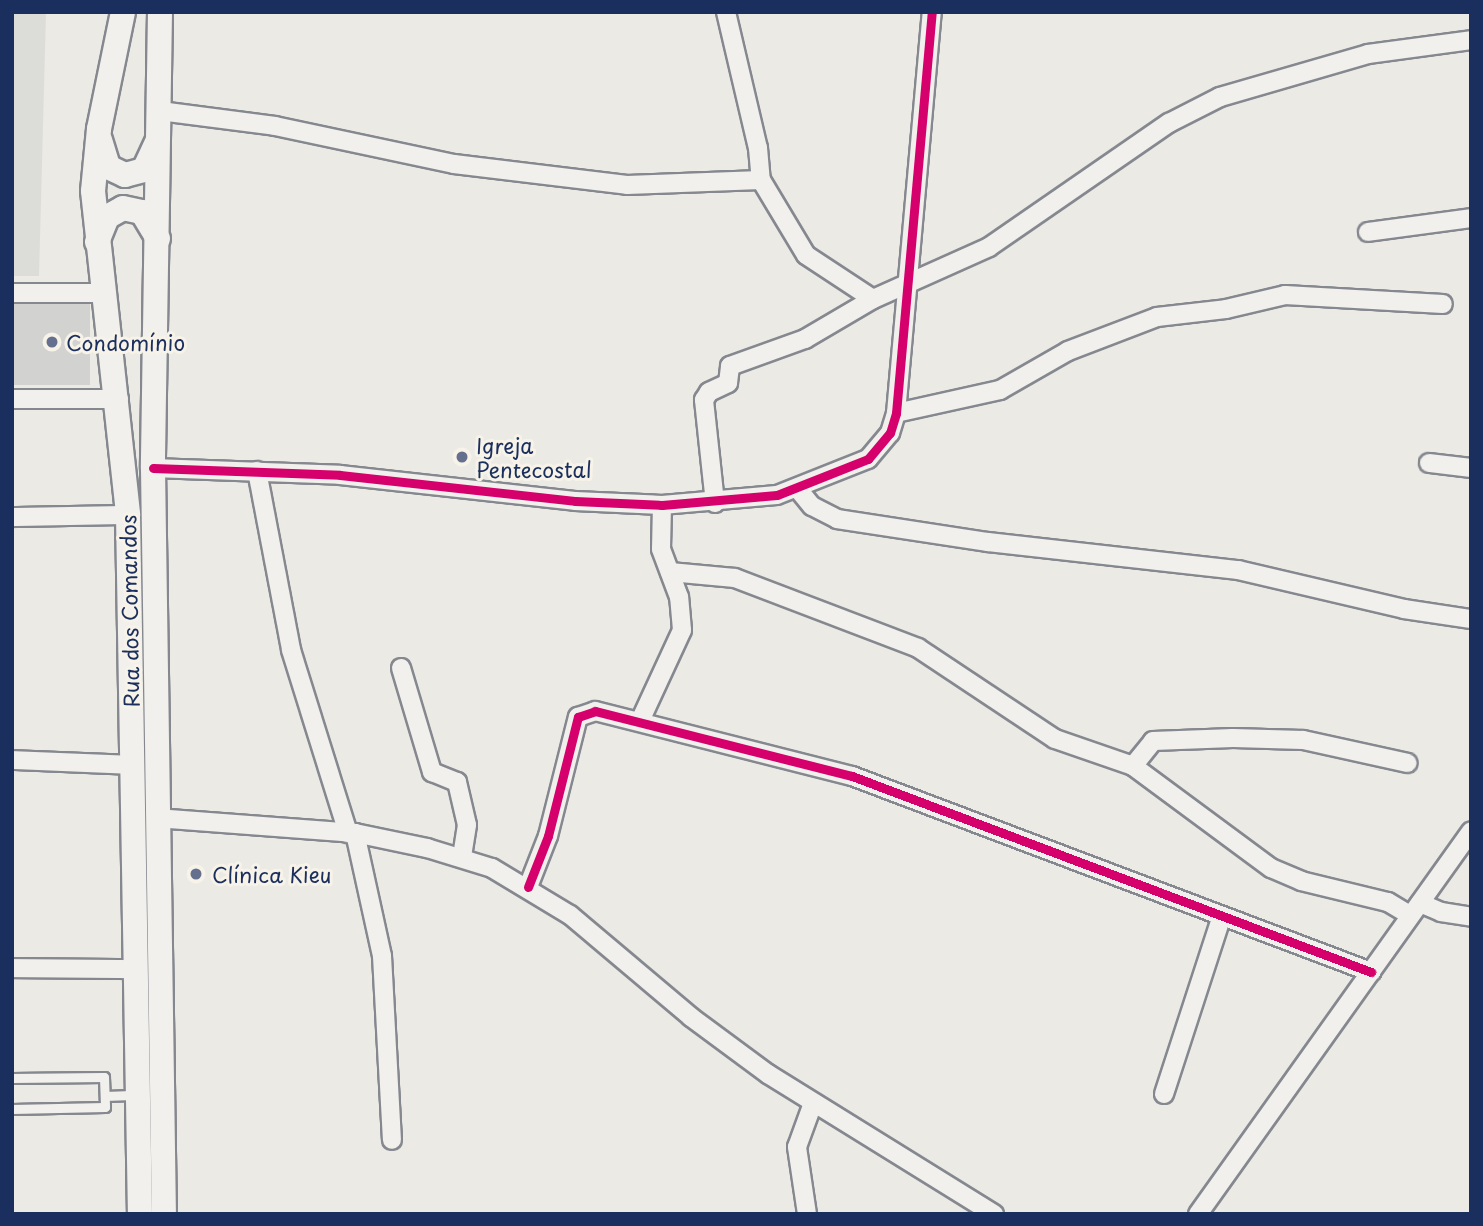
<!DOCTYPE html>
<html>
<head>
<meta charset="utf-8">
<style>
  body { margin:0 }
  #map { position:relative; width:1483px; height:1226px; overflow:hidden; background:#ebeae5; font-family:"Playpen Sans",sans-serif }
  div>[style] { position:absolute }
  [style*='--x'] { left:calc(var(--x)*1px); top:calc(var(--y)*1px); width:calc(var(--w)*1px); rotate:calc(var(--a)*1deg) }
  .built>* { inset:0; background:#dcdcd9 }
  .building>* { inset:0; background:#d2d2d0; transform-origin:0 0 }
  .roads { filter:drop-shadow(2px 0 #85888f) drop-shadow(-2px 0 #85888f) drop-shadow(0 2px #85888f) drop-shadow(0 -2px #85888f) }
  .lane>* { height:9px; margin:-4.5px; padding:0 4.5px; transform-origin:4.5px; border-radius:4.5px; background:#f1f0ec }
  .street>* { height:18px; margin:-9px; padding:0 9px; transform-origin:9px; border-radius:9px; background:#f1f0ec }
  .secondary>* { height:24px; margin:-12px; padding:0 12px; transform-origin:12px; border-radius:12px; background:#f1f0ec }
  .cycleway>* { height:9px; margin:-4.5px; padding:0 4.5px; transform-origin:4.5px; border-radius:4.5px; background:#d6006c }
  .dots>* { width:19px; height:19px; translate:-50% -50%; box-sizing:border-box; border:4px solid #f7f3e8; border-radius:50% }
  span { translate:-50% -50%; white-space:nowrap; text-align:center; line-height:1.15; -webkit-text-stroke:6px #f7f3e8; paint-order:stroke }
  .poi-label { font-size:21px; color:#1b2f5e }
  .left { translate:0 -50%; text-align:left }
  .street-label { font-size:21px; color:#1b2f5e }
  .frame { position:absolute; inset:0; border:14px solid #1b2f5e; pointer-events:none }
</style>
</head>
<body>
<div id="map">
  <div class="built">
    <i style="clip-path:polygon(12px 12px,46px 12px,39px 276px,12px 276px)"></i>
  </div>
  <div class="building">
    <i style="left:12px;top:304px;width:78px;height:81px"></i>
  </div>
  <div class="roads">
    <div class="lane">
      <i style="--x:12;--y:1078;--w:92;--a:-0.6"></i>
      <i style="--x:104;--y:1077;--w:30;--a:88"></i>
      <i style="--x:105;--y:1107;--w:93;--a:178.8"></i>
      <i style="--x:105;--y:1096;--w:33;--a:-2"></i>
    </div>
    <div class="street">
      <i style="--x:726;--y:12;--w:140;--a:76.8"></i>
      <i style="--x:758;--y:148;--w:32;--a:85"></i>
      <i style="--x:761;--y:180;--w:87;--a:59"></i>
      <i style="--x:806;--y:255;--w:80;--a:33.3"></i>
      <i style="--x:160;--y:111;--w:116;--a:7.4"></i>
      <i style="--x:275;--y:126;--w:183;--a:12"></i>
      <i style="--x:454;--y:164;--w:174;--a:6.9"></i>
      <i style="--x:627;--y:185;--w:134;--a:-2.1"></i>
      <i style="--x:1368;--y:232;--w:104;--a:-7.7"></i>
      <i style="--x:12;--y:293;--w:92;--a:0"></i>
      <i style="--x:12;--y:399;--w:107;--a:0"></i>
      <i style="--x:896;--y:413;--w:107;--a:-12.5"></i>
      <i style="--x:1000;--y:390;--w:78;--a:-29.8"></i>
      <i style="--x:1068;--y:351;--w:95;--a:-20.9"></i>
      <i style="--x:1157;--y:317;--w:69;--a:-6.6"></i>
      <i style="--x:1226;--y:309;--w:61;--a:-13.3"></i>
      <i style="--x:1285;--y:295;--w:158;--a:3.3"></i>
      <i style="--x:1429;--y:463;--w:42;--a:6.8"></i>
      <i style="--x:153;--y:468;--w:187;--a:2.1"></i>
      <i style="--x:340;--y:475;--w:236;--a:6.3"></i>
      <i style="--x:575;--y:501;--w:87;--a:2.6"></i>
      <i style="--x:662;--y:505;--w:115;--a:-5"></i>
      <i style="--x:777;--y:495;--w:98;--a:-21.6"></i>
      <i style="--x:868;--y:459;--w:34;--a:-50"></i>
      <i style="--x:890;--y:433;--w:21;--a:-73"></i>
      <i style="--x:896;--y:413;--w:403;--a:-84.9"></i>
      <i style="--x:257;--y:471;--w:182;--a:79.2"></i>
      <i style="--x:291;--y:650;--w:192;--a:72.7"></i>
      <i style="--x:798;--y:489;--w:22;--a:51"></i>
      <i style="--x:812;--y:506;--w:28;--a:27"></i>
      <i style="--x:837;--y:519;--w:153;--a:8.7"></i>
      <i style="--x:988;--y:542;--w:252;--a:6.4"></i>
      <i style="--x:1238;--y:570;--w:171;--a:13.2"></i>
      <i style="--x:1404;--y:609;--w:68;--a:8.5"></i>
      <i style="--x:715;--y:503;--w:104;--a:-96.1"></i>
      <i style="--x:704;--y:400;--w:9;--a:-58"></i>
      <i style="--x:709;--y:392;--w:21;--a:-25"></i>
      <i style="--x:728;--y:383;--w:17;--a:-83"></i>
      <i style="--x:730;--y:366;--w:80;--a:-19.8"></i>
      <i style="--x:805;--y:339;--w:79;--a:-30.5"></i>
      <i style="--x:873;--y:299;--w:127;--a:-24.1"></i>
      <i style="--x:989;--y:247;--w:219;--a:-34.6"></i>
      <i style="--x:1169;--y:123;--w:57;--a:-27"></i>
      <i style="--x:1220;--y:97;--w:154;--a:-16.2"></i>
      <i style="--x:1368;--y:54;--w:104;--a:-7.7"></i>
      <i style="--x:12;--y:517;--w:116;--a:-1"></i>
      <i style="--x:670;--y:572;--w:65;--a:5.3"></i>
      <i style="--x:735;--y:578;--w:196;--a:20.9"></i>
      <i style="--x:918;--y:648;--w:164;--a:33.6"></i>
      <i style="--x:1055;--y:739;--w:83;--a:19.1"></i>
      <i style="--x:1133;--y:766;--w:172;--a:36.5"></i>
      <i style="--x:1271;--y:868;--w:33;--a:23"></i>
      <i style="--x:1301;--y:881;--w:89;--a:13.6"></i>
      <i style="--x:1388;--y:902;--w:26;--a:31"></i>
      <i style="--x:401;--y:668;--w:109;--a:73.4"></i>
      <i style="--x:432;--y:772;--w:27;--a:22"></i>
      <i style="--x:457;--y:782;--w:44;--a:76.9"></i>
      <i style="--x:467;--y:825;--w:33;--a:99"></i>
      <i style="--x:640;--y:721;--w:100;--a:-65.2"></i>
      <i style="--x:682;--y:630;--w:33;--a:-95"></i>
      <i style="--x:679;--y:597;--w:51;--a:-110.6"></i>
      <i style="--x:661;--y:549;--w:44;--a:-88.7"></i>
      <i style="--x:12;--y:760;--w:119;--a:2.4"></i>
      <i style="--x:1133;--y:766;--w:32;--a:-51"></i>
      <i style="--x:1153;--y:741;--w:80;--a:-2.1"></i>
      <i style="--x:1233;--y:738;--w:70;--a:1.6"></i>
      <i style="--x:1303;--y:740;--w:107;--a:12.4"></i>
      <i style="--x:156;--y:818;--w:200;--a:4.3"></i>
      <i style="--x:355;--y:833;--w:74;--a:11.8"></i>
      <i style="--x:427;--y:848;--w:68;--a:17.1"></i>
      <i style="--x:492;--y:868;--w:91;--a:31.1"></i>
      <i style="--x:570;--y:915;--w:158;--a:40.1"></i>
      <i style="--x:691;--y:1017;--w:96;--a:36.5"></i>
      <i style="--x:768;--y:1074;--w:266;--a:31.8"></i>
      <i style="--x:355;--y:833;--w:126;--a:77.6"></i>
      <i style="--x:382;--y:956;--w:184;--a:86.9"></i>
      <i style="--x:528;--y:887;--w:55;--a:-68.6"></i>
      <i style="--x:548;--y:836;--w:123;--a:-75.9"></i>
      <i style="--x:578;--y:717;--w:18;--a:-19"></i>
      <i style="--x:595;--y:711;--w:265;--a:14.2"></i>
      <i style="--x:852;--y:776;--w:555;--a:20.69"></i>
      <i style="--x:1420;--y:903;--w:23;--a:23"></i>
      <i style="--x:1441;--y:912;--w:30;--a:9"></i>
      <i style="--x:12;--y:968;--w:126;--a:0.5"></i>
      <i style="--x:1164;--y:1094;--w:184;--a:-72"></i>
      <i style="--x:807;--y:1214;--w:68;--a:-98.5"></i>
      <i style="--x:797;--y:1147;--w:47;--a:-70"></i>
      <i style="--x:1198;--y:1214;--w:470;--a:-54.5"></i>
    </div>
    <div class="secondary">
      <i style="--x:123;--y:12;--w:119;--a:101.6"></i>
      <i style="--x:99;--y:129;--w:62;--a:95.5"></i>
      <i style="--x:93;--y:191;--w:326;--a:83.8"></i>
      <i style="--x:128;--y:515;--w:699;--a:89.02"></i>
      <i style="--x:160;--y:12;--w:456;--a:90.9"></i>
      <i style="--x:153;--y:468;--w:746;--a:89.16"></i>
      <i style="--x:100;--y:140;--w:28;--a:73"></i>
      <i style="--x:108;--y:167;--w:19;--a:25"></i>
      <i style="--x:125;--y:175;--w:20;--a:-15"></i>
      <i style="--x:144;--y:170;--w:31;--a:-65"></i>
      <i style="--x:97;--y:242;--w:27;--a:-68"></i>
      <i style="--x:107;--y:217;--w:18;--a:-29"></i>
      <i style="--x:123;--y:208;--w:19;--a:12"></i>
      <i style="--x:142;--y:212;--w:31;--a:59"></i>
    </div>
  </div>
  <div class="cycleway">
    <i style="--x:153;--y:468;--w:187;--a:2.1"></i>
    <i style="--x:340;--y:475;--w:236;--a:6.3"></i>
    <i style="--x:575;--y:501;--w:87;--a:2.6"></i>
    <i style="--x:662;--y:505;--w:115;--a:-5"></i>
    <i style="--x:777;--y:495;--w:98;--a:-21.6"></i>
    <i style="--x:868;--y:459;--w:34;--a:-50"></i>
    <i style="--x:890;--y:433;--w:21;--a:-73"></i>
    <i style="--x:896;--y:413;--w:403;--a:-84.9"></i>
    <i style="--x:528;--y:887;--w:55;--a:-68.6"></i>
    <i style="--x:548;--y:836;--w:123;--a:-75.9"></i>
    <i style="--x:578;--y:717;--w:18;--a:-19"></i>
    <i style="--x:595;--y:711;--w:265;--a:14.2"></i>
    <i style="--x:852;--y:776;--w:555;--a:20.69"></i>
  </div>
  <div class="dots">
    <i style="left:52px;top:342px;background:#64708d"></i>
    <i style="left:462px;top:457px;background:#64708d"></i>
    <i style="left:196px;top:874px;background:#64708d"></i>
  </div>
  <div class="poi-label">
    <span class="left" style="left:66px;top:342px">Condomínio</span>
    <span class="left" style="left:476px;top:457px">Igreja<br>Pentecostal</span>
    <span class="left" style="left:212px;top:874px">Clínica Kieu</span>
  </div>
  <div class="street-label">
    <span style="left:129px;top:611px;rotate:-91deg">Rua dos Comandos</span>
  </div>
  <div class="frame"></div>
</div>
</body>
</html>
